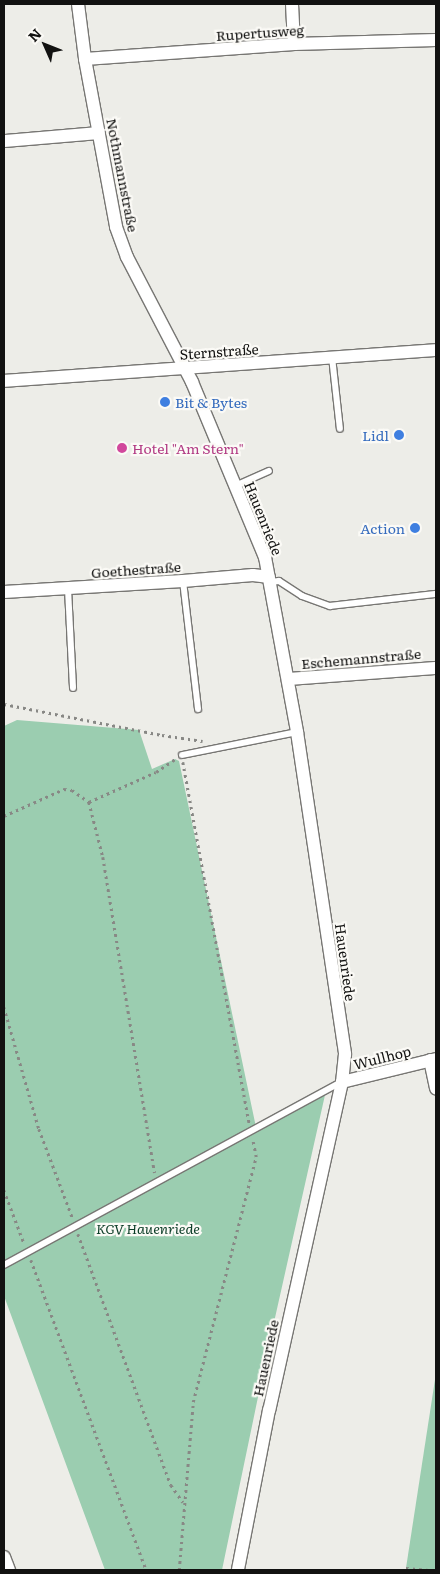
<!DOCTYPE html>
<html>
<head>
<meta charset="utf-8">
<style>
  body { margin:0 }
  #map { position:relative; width:440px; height:1574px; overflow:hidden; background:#edede8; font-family:Literata,serif }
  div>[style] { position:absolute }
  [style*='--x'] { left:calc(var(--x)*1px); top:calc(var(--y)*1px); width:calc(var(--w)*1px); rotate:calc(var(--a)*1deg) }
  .green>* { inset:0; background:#9bcdb0 }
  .path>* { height:2.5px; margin-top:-1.25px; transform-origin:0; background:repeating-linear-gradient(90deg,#888885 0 2.5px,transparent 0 6.5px) }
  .roads { filter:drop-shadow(1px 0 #777673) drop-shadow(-1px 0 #777673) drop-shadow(0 1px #777673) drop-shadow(0 -1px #777673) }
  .lane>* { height:6px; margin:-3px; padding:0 3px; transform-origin:3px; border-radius:3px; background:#fff }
  .street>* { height:12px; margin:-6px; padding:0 6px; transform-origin:6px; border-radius:6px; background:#fff }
  .dots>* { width:14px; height:14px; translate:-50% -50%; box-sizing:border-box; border:2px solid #fbfaf6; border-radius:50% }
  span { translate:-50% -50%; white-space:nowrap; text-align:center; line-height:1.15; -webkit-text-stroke:4.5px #fbfaf6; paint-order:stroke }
  .street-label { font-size:14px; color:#121211 }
  .shop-label { font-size:14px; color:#366cbe }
  .left { translate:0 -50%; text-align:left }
  .right { translate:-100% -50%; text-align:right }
  .hotel-label { font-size:14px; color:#b23c85 }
  .park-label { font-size:14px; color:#0a3c26; font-style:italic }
  .frame { position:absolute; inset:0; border:5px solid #121211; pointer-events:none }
  .north { position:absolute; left:20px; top:20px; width:50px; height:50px; -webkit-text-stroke:4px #fbfaf6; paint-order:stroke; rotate:314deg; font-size:14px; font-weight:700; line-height:20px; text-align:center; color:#121211 }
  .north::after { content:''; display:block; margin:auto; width:18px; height:22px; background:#121211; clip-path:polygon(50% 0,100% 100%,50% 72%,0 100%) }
</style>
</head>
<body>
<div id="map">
  <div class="green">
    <i style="clip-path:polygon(17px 720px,139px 730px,152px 769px,175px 759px,179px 761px,257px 1132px,325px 1095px,268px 1349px,222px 1570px,105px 1570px,4px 1296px,4px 726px)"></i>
    <i style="clip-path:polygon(436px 1373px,436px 1570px,406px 1570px,406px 1568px)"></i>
  </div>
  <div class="path">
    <i style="--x:4;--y:704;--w:161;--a:11.1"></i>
    <i style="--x:162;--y:735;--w:41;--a:8.3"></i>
    <i style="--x:183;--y:762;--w:367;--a:79.6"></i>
    <i style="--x:89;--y:802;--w:57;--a:75.7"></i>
    <i style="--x:103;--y:857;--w:320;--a:80.7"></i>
    <i style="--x:4;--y:816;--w:66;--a:-24.2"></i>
    <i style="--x:64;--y:789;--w:8;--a:7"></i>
    <i style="--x:72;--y:790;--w:21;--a:35"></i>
    <i style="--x:89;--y:802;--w:73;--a:-24.1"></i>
    <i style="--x:156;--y:772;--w:23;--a:-34"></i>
    <i style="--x:4;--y:1007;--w:127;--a:74"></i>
    <i style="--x:39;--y:1129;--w:96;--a:69.3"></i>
    <i style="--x:4;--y:1190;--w:57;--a:69.3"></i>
    <i style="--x:78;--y:1234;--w:268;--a:69.7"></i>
    <i style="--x:171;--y:1485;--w:21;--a:55"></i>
    <i style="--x:31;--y:1260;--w:331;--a:69.6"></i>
    <i style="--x:406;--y:1568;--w:23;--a:5"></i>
    <i style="--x:179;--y:1570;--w:169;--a:-85.2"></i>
    <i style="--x:193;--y:1402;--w:253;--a:-75.6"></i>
    <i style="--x:256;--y:1157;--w:16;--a:-101"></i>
  </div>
  <div class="roads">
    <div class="lane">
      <i style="--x:332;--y:357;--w:72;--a:83.7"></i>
      <i style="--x:235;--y:486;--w:37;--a:-24"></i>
      <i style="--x:183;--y:581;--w:129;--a:83.3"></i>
      <i style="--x:270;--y:582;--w:9;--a:-6"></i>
      <i style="--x:279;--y:581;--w:27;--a:33"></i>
      <i style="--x:302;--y:596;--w:30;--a:20"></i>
      <i style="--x:330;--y:606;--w:107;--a:-6.5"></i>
      <i style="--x:68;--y:589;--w:99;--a:87.1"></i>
      <i style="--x:182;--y:755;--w:117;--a:-11.3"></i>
      <i style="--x:4;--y:1265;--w:383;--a:-28.5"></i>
    </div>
    <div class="street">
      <i style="--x:78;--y:4;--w:55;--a:82.7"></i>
      <i style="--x:85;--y:59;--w:171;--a:79.5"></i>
      <i style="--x:116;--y:227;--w:32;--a:70"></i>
      <i style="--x:127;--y:257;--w:141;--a:62.5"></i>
      <i style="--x:192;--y:382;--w:190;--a:67.4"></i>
      <i style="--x:265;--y:557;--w:178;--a:79.6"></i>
      <i style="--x:297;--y:732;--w:326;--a:81.5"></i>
      <i style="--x:345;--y:1054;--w:28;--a:96"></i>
      <i style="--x:342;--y:1082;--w:336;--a:102.5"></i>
      <i style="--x:269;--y:1410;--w:163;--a:101"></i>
      <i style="--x:292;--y:4;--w:40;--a:87.1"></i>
      <i style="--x:85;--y:59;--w:210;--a:-4.1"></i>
      <i style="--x:294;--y:44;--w:142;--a:-1.6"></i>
      <i style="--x:4;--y:141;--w:95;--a:-4.8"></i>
      <i style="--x:4;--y:381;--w:433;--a:-4.1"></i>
      <i style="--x:4;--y:592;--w:179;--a:-3.5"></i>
      <i style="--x:183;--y:581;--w:70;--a:-4.9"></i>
      <i style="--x:253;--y:575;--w:16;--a:7"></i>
      <i style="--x:288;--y:679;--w:148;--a:-4.3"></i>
      <i style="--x:430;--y:1060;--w:29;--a:78"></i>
      <i style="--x:342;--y:1082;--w:97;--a:-13.7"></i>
      <i style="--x:4;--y:1557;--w:14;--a:69"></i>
    </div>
  </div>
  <div class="dots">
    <i style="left:165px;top:402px;background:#3f7fe0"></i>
    <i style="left:399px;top:435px;background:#3f7fe0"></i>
    <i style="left:122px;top:448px;background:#d1479c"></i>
    <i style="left:415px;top:528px;background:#3f7fe0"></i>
  </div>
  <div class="street-label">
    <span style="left:260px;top:32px;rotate:-4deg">Rupertusweg</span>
    <span style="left:123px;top:175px;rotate:79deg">Nothmannstraße</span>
    <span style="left:219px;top:351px;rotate:-4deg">Sternstraße</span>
    <span style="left:264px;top:518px;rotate:68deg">Hauenriede</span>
    <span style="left:136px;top:569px;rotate:-4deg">Goethestraße</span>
    <span style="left:361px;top:658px;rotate:-5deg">Eschemannstraße</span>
    <span style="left:346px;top:962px;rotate:82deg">Hauenriede</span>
    <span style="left:382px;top:1057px;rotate:-14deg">Wullhop</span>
    <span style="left:265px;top:1358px;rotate:-78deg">Hauenriede</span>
  </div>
  <div class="shop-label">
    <span class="left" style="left:175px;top:402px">Bit &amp; Bytes</span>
    <span class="right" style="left:389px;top:435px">Lidl</span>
    <span class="right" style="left:405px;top:528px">Action</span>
  </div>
  <div class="hotel-label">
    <span class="left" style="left:132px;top:448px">Hotel "Am Stern"</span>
  </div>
  <div class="park-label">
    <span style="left:148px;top:1228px">KGV Hauenriede</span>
  </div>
  <div class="frame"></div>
  <div class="north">N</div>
</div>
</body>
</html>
